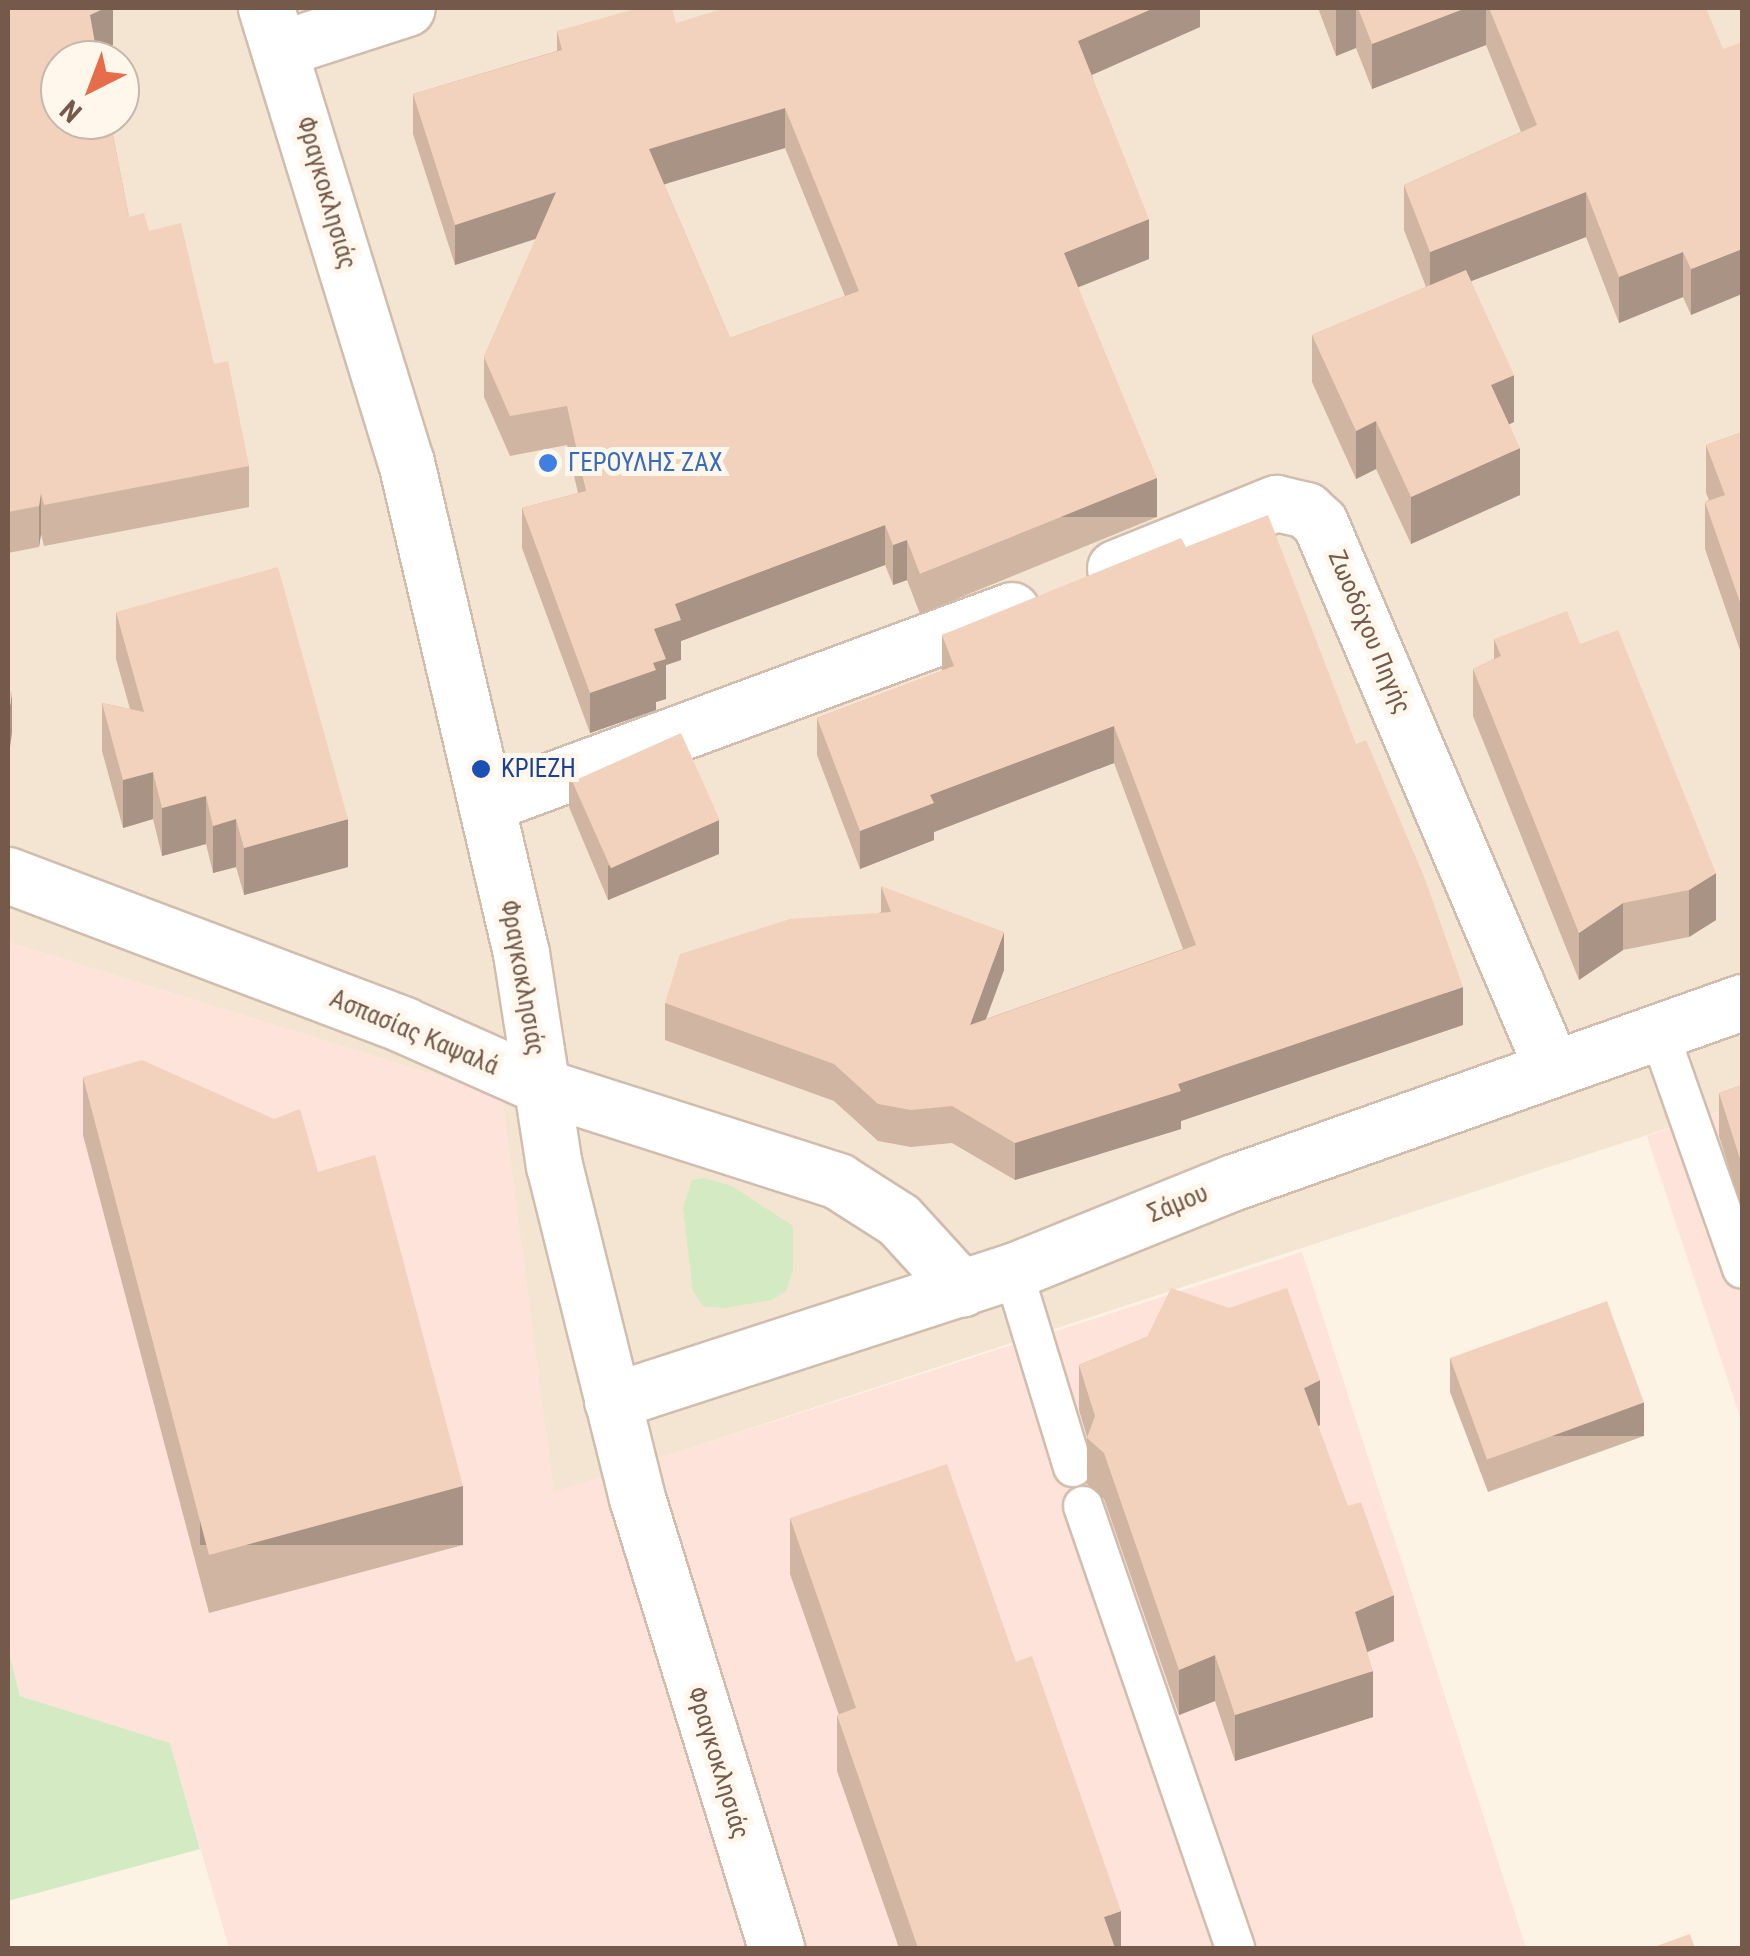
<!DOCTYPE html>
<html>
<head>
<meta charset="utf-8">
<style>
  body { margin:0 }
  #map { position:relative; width:1750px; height:1956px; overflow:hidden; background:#fcf3e5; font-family:"Roboto Condensed",sans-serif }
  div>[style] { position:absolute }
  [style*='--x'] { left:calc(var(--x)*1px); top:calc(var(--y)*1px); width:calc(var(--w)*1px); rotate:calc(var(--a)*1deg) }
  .residential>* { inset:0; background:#f4e5d3 }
  .commercial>* { inset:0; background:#fde3d9 }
  .green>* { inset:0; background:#d3eac3 }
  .roads { filter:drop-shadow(2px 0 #d0bdae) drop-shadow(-2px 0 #d0bdae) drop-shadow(0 2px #d0bdae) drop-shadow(0 -2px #d0bdae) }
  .lane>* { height:38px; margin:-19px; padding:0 19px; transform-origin:19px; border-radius:19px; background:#fff }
  .street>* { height:55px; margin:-27.5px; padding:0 27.5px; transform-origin:27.5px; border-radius:27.5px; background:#fff }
  .secondary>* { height:55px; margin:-27.5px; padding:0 27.5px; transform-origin:27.5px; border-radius:27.5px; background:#fff }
  .wall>* { inset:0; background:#d0b5a2 }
  .shaded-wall>* { inset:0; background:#a99384; transform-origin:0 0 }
  .building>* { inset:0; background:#f2d2bc; transform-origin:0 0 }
  .dots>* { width:28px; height:28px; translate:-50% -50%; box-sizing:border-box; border:5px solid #fff7eb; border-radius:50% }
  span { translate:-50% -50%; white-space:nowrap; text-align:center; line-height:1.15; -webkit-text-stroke:10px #fff7eb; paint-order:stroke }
  .street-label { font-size:25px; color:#75594a }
  .shop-label { font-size:25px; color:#366cbe }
  .left { translate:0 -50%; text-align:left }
  .transit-label { font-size:25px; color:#164399 }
  .frame { position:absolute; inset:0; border:10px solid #75594a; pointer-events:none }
  .north { position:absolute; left:40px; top:40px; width:100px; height:100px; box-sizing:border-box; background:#fff7eb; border:2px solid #c8b8ab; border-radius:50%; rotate:222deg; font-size:28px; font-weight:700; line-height:40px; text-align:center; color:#75594a }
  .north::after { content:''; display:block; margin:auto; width:35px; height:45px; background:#e66d4a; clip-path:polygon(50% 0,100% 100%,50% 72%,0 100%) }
</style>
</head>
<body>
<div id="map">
  <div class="residential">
    <i style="clip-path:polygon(evenodd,8px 8px,1742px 8px,1742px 1104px,553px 1493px,502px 1096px,8px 942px,8px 8px,60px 60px,120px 60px,120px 120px,60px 120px,60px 60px)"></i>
  </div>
  <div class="commercial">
    <i style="clip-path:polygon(8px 942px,502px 1096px,554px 1492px,1302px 1252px,1526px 1948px,229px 1948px,170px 1743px,20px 1696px,8px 1648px)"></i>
    <i style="clip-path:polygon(1742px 1104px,1742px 1423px,1647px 1136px)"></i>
  </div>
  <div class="green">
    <i style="clip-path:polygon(704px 1178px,732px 1186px,793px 1226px,793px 1270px,786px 1291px,772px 1300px,724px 1308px,703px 1306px,693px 1291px,683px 1208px,692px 1180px)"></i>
    <i style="clip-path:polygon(8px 1648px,20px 1696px,170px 1743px,200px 1849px,8px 1901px)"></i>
  </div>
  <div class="roads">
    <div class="lane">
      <i style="--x:1658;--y:1030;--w:253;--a:70.6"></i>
      <i style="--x:1013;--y:1271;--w:205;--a:73"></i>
      <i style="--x:1083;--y:1506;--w:467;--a:71"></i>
    </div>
    <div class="street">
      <i style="--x:283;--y:48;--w:130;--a:-17.9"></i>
      <i style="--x:1115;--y:568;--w:174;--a:-22"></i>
      <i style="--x:1276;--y:503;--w:31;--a:13"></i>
      <i style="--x:1306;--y:510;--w:19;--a:43"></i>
      <i style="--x:1320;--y:523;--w:592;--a:66.94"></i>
      <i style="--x:489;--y:803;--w:557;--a:-20.26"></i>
      <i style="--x:541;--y:1086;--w:312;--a:17.7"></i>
      <i style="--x:838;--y:1181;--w:72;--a:32.6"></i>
      <i style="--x:899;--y:1220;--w:93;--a:47.6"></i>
      <i style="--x:612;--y:1401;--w:422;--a:-18"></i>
      <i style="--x:1013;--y:1271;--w:235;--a:-22"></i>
      <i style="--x:1231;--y:1183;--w:542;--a:-19.5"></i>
    </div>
    <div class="secondary">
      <i style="--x:266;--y:8;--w:475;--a:72.9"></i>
      <i style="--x:406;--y:462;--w:504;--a:76.82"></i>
      <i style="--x:521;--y:953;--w:215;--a:81.2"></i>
      <i style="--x:554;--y:1165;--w:343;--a:76"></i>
      <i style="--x:637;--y:1498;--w:471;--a:72.8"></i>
      <i style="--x:8;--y:875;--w:423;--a:20.7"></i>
      <i style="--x:404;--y:1025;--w:150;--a:24"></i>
    </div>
  </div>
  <div class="wall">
    <i style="clip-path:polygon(8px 8px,113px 8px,113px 45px,97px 53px,129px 217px,149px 231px,214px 364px,249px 466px,249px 507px,44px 546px,41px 534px,39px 547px,8px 553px)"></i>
    <i style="clip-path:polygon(evenodd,1200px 8px,1200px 27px,1092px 75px,1149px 259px,1078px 287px,1157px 517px,920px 614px,907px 580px,893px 585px,885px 565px,681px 641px,681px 660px,666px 665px,666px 699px,656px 702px,656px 710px,590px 733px,522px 548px,522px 508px,578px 493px,567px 445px,510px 456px,484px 397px,484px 357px,536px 239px,455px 265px,413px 134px,413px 94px,557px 51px,557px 31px,676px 23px,1200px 8px,785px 148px,845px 296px,730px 338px,664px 184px,785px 148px)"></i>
    <i style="clip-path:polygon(1318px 8px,1706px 8px,1691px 315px,1683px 297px,1619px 323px,1586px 237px,1471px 281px,1514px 422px,1509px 424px,1520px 495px,1411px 544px,1376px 469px,1356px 479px,1312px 382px,1312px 335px,1426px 287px,1404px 230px,1404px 185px,1521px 132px,1486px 45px,1372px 89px,1356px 48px,1336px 56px)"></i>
    <i style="clip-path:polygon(1742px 432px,1742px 656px,1705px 549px,1705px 502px,1709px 500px,1706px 493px,1706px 445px)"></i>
    <i style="clip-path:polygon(1186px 547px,1463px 1025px,1181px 1121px,1181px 1129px,1015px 1180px,952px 1143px,911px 1147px,878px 1141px,834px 1101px,665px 1040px,665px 1003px,881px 912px,881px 886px,1004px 970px,986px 1019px,1183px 949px,1114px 763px,934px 832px,934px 840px,860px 869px,817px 755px,817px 718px,942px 671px,942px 635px)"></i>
    <i style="clip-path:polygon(116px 612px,348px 867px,244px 895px,236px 867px,213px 873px,206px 844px,162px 856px,153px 819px,123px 828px,102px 751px,102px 703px,130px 709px,116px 659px)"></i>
    <i style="clip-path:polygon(1494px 639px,1580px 644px,1716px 920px,1689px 937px,1623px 950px,1579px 980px,1473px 716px,1473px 669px,1494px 659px)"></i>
    <i style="clip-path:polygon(569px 773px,719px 854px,608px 900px,569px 807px)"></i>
    <i style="clip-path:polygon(83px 1077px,318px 1172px,463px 1545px,209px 1613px,83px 1135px)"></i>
    <i style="clip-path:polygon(1742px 1085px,1742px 1208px,1719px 1136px,1719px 1093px)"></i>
    <i style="clip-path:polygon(1147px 1337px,1320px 1425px,1318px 1426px,1394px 1641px,1367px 1652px,1373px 1717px,1235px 1761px,1215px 1701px,1179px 1715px,1104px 1499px,1087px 1484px,1087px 1437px,1079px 1410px,1079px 1365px)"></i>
    <i style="clip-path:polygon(1450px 1358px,1644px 1436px,1488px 1492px,1450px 1392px)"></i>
    <i style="clip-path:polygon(790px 1518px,1016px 1662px,1121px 1948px,899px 1948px,837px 1771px,837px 1715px,839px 1715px,790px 1574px)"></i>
  </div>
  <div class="shaded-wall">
    <i style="clip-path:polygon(105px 8px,113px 8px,113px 45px,90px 56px,90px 15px)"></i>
    <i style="clip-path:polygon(1154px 8px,1200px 8px,1200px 27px,1078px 81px,1078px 41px)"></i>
    <i style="clip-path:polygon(1343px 8px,1356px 8px,1356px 48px,1336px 56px,1336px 10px)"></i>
    <i style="clip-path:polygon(1466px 8px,1486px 8px,1486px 45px,1372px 89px,1372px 44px)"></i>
    <i style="clip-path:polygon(785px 108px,785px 148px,649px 189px,649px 149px)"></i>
    <i style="clip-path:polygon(556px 192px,556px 232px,455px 265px,455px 225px)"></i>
    <i style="clip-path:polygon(1586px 192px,1586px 237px,1430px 297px,1430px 252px)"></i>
    <i style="clip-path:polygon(1149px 219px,1149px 259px,1064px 293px,1064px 253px)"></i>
    <i style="clip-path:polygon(1742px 249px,1742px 294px,1691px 315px,1691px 269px)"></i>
    <i style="clip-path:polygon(1683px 252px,1683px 297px,1619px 323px,1619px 277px)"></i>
    <i style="clip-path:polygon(1514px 375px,1514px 422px,1491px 433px,1491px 385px)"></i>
    <i style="clip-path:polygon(1376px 421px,1376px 469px,1356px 479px,1356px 431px)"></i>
    <i style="clip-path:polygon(1520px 448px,1520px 495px,1411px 544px,1411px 497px)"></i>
    <i style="left:1157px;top:478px;width:39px;height:256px;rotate:90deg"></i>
    <i style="clip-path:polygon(41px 493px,41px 534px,39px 547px,39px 506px)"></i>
    <i style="clip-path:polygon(885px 525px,885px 565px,681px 641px,681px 660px,666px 665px,666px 699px,656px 702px,656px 710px,590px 733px,590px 693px,654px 629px,675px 604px)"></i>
    <i style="clip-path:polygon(907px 540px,907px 580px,893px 585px,893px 545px)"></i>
    <i style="clip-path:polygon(12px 692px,12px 733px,8px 761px,8px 720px)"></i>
    <i style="clip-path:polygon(1114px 726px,1114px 763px,934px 832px,934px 840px,860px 869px,860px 831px,930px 795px)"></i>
    <i style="clip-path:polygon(153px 772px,153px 819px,123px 828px,123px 780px)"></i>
    <i style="clip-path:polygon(206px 796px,206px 844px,162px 856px,162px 808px)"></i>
    <i style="clip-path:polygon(236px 819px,236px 867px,213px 873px,213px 826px)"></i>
    <i style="clip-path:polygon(348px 819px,348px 867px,244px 895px,244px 848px)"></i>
    <i style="clip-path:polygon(719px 820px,719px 854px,608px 900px,608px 866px)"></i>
    <i style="clip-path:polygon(1716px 873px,1716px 920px,1689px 937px,1689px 890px)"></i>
    <i style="clip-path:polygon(1623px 903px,1623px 950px,1579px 980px,1579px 933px)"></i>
    <i style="clip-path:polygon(1004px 932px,1004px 970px,970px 1062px,970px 1025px)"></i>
    <i style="clip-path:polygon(1463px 987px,1463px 1025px,1181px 1121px,1181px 1129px,1015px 1180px,1015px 1143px,1178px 1084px)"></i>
    <i style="clip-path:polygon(1320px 1380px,1320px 1425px,1304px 1434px,1304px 1388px)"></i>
    <i style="left:1644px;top:1402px;width:34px;height:166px;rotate:90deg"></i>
    <i style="left:463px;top:1486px;width:59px;height:263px;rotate:90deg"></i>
    <i style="clip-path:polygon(1394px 1595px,1394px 1641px,1355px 1657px,1355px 1612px)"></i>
    <i style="clip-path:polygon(1215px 1655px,1215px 1701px,1179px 1715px,1179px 1670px)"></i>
    <i style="clip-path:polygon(1373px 1671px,1373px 1717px,1235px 1761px,1235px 1715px)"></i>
    <i style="clip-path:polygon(1121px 1911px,1121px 1948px,1104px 1948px,1104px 1917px)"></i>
  </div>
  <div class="building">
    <i style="clip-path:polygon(8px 8px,105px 8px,90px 15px,98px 60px,60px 60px,60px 120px,110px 120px,129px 217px,144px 213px,149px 231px,181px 223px,214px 364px,228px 361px,249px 466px,44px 505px,41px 493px,39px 506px,8px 512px)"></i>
    <i style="clip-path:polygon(evenodd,638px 8px,672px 8px,676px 23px,725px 8px,1154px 8px,1078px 41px,1149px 219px,1064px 253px,1157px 478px,920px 574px,907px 540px,893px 545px,885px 525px,675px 604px,681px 620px,654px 629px,666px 659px,653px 663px,656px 670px,590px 693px,522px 508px,586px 491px,567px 406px,510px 416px,484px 357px,556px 192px,455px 225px,413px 94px,562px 50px,557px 31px,638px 8px,785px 108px,859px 291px,730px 338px,649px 149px,785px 108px)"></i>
    <i style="clip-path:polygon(1358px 8px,1466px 8px,1372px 44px)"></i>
    <i style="clip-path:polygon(1489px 8px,1706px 8px,1723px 49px,1742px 42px,1742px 249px,1691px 269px,1683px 252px,1619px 277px,1586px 192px,1430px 252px,1404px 185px,1537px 125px)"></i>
    <i style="clip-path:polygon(1466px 270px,1514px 375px,1491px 385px,1520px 448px,1411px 497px,1376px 421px,1356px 431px,1312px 335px)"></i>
    <i style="clip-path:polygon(1742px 432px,1742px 608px,1705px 502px,1725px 495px,1706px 445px)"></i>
    <i style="clip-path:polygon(1268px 515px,1356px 744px,1366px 740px,1425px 879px,1463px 987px,1178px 1084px,1181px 1091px,1015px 1143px,952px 1106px,911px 1110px,878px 1104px,834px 1064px,665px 1003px,680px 954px,790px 919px,891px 912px,881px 886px,1004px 932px,970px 1025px,1196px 945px,1114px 726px,930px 795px,934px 803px,860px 831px,817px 718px,954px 666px,942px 635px,1181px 538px,1186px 547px)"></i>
    <i style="clip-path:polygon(278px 567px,348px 819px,244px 848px,236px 819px,213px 826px,206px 796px,162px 808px,153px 772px,123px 780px,102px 703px,144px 712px,116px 612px)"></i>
    <i style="clip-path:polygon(1567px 611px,1580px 644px,1618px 630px,1716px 873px,1689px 890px,1623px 903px,1579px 933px,1473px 669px,1501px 656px,1494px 639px)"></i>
    <i style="clip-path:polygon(8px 691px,12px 692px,8px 720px)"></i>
    <i style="left:681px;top:733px;width:95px;height:119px;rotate:66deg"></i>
    <i style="clip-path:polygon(142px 1060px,274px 1119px,300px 1109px,318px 1172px,375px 1155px,463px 1486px,209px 1555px,83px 1077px)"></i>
    <i style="clip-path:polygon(1742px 1085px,1742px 1165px,1719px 1093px)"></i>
    <i style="clip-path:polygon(1171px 1288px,1229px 1308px,1287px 1288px,1320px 1380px,1304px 1388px,1348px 1506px,1361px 1502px,1394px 1595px,1355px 1612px,1373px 1671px,1235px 1715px,1215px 1655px,1179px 1670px,1104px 1453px,1087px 1438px,1095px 1416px,1079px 1365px,1147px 1337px)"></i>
    <i style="left:1607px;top:1301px;width:108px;height:167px;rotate:70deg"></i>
    <i style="clip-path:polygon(947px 1464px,1016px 1662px,1032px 1656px,1121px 1911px,1104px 1917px,1115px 1948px,918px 1948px,837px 1715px,856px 1708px,790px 1518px)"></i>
    <i style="clip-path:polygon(1690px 1934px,1695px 1948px,1651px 1948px)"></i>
  </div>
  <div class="dots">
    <i style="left:548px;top:463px;background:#3f7fe0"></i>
    <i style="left:481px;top:769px;background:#1a4fb4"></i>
  </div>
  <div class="street-label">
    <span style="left:326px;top:193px;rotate:74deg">Φραγκοκλησιάς</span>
    <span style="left:1369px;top:632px;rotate:67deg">Ζωοδόχου Πηγής</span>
    <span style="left:522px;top:978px;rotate:80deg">Φραγκοκλησιάς</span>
    <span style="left:414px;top:1033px;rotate:23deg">Ασπασίας Καψαλά</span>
    <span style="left:1178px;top:1204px;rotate:-22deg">Σάμου</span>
    <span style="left:718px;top:1763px;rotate:73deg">Φραγκοκλησιάς</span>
  </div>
  <div class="shop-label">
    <span class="left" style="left:568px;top:463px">ΓΕΡΟΥΛΗΣ ΖΑΧ</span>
  </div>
  <div class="transit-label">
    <span class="left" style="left:501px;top:769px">ΚΡΙΕΖΗ</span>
  </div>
  <div class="frame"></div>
  <div class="north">N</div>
</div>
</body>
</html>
